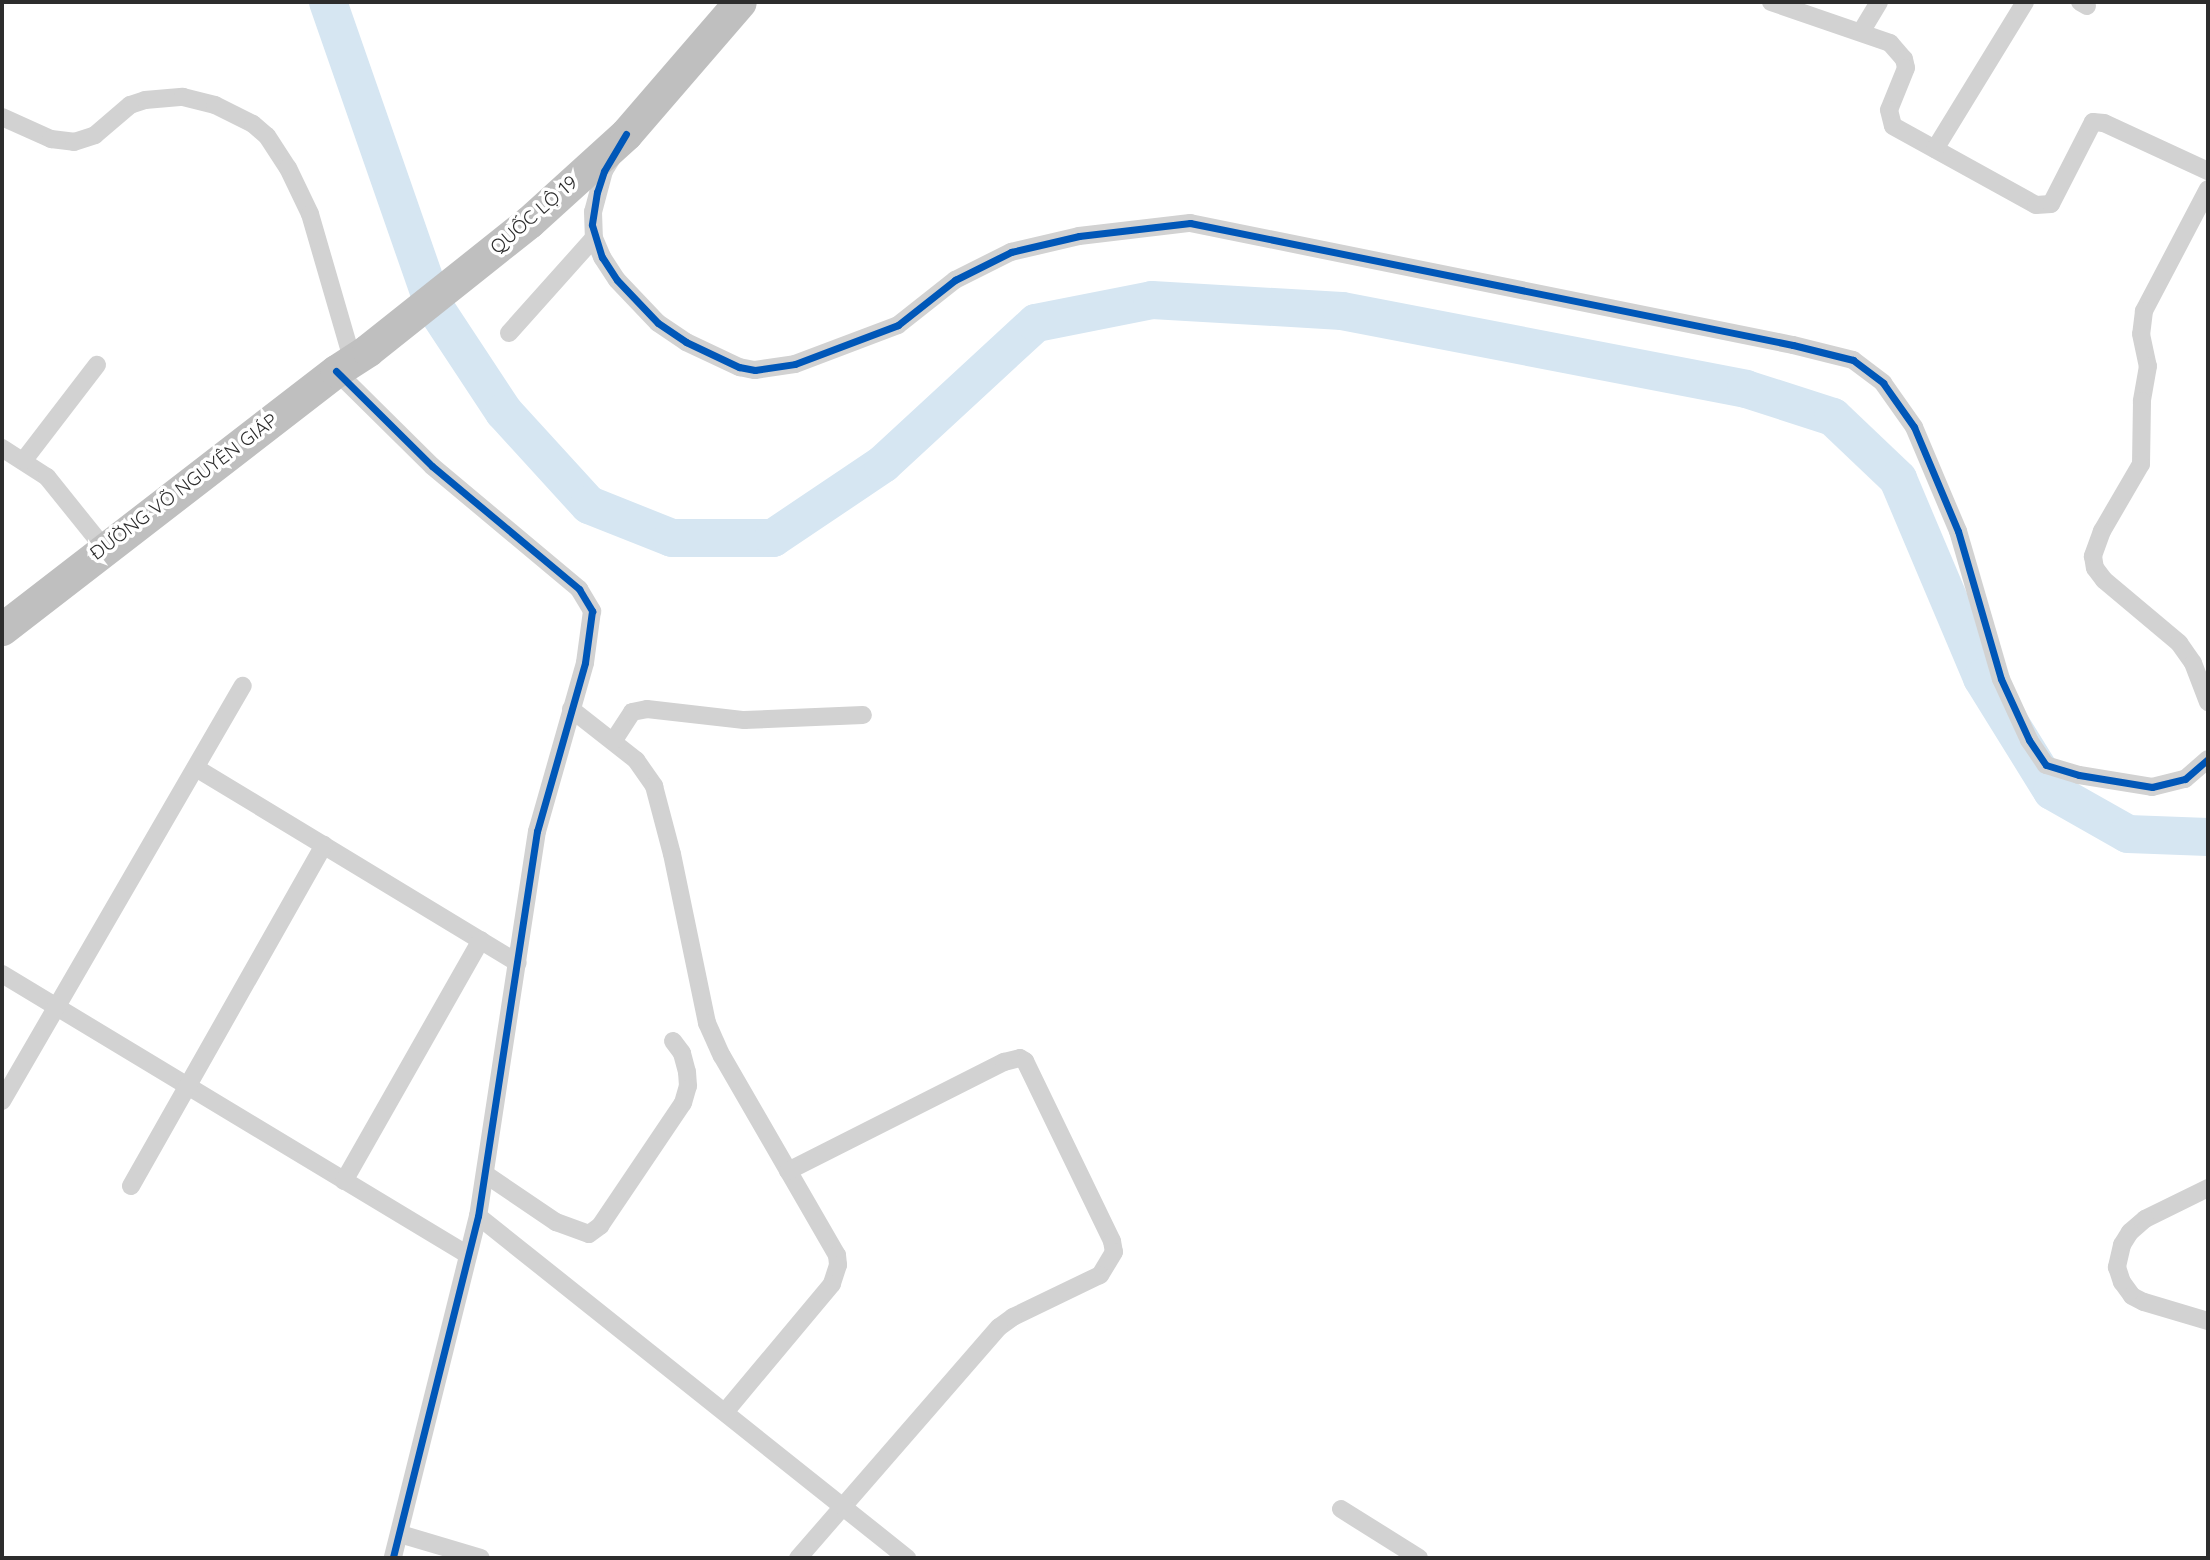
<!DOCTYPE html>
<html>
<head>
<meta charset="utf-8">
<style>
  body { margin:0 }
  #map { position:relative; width:2210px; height:1560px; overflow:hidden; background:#fff; font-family:Quicksand,sans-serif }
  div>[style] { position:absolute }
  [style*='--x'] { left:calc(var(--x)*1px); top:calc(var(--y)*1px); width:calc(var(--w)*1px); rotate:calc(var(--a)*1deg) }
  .river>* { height:38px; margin:-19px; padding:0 19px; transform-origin:19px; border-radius:19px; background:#d6e6f2 }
  .street>* { height:18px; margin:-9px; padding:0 9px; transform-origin:9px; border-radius:9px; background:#d2d2d2 }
  .highway>* { height:33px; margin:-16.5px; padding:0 16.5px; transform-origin:16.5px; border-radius:16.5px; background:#bfbfbf }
  .cycleway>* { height:7px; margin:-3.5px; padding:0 3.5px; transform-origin:3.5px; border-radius:3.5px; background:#0057b8 }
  span { translate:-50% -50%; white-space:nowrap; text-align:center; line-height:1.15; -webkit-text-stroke:7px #fff; paint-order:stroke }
  .street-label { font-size:19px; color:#2d2d2d }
  .frame { position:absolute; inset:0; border:4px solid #2d2d2d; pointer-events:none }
</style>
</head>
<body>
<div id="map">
  <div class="river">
    <i style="--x:328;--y:2;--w:322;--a:70.8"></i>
    <i style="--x:434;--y:306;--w:127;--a:56.6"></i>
    <i style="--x:504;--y:412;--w:126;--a:47.6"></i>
    <i style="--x:589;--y:505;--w:89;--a:21.7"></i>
    <i style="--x:672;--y:538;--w:101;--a:0"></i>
    <i style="--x:773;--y:538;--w:133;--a:-33.9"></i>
    <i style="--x:883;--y:464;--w:208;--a:-42.7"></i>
    <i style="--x:1036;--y:323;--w:118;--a:-11.2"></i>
    <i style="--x:1152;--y:300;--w:190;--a:3.3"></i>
    <i style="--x:1342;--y:311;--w:411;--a:10.9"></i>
    <i style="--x:1746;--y:389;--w:91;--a:17.8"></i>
    <i style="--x:1833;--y:417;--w:90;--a:43.6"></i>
    <i style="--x:1898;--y:479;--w:216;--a:67.1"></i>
    <i style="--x:1982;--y:678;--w:133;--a:58.2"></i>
    <i style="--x:2052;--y:791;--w:87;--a:29.5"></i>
    <i style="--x:2128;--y:834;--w:80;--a:2.1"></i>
  </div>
  <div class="street">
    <i style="--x:1771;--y:2;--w:126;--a:19"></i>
    <i style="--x:1890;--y:43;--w:21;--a:49"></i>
    <i style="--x:1904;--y:59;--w:9;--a:77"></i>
    <i style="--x:1906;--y:68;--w:45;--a:112"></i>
    <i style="--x:1889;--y:110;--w:16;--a:76"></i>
    <i style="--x:1893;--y:126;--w:163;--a:28.9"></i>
    <i style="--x:2036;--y:205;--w:15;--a:-4"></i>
    <i style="--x:2051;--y:204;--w:92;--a:-62.9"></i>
    <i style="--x:2093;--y:122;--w:11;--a:5"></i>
    <i style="--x:2104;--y:123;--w:115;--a:24.8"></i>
    <i style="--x:2080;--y:2;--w:8;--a:30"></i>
    <i style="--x:1861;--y:32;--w:35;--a:-59"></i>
    <i style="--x:2;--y:117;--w:54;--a:24.2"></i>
    <i style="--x:51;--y:139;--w:23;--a:7"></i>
    <i style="--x:74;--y:142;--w:22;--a:-18"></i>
    <i style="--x:95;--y:135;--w:46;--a:-40.6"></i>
    <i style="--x:130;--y:105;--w:16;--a:-18"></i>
    <i style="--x:145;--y:100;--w:38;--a:-5"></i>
    <i style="--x:183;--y:97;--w:33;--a:14"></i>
    <i style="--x:215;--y:105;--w:42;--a:26.6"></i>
    <i style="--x:253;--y:124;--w:18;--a:41"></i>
    <i style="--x:267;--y:136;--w:38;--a:57"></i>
    <i style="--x:288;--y:168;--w:51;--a:64.4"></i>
    <i style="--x:310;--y:214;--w:151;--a:73.8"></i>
    <i style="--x:1935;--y:149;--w:172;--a:-58.5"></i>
    <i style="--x:612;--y:158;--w:15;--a:122"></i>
    <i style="--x:604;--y:171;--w:42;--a:105"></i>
    <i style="--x:593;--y:212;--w:26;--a:88"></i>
    <i style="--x:594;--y:238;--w:21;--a:67"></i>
    <i style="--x:602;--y:257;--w:27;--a:57"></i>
    <i style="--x:617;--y:280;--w:59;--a:46.4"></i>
    <i style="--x:658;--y:323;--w:34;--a:34"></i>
    <i style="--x:686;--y:342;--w:59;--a:25.3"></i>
    <i style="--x:739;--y:367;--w:16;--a:11"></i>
    <i style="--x:755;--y:370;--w:40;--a:-8.5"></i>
    <i style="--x:795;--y:364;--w:110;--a:-20.7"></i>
    <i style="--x:898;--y:325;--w:73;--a:-38.3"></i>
    <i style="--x:955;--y:280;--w:63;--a:-26.6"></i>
    <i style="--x:1011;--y:252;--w:70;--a:-13.2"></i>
    <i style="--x:1079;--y:236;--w:112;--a:-6.7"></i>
    <i style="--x:1190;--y:223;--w:615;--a:11.44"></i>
    <i style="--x:1793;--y:345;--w:62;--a:14"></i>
    <i style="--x:1853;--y:360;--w:38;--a:37"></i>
    <i style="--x:1883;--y:383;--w:54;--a:54.8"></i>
    <i style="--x:1914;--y:427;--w:113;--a:67.1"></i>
    <i style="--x:1958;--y:531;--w:154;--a:73.8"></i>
    <i style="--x:2001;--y:679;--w:67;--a:65.3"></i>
    <i style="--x:2029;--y:740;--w:30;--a:56"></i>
    <i style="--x:2046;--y:765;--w:34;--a:17"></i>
    <i style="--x:2079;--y:775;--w:74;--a:9.3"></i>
    <i style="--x:2152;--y:787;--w:34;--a:-14"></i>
    <i style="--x:2185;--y:779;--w:30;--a:-41"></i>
    <i style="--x:2208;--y:189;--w:138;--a:117.7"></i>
    <i style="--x:2144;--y:311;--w:23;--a:97"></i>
    <i style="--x:2141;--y:334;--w:33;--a:78"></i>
    <i style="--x:2148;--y:366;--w:36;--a:100"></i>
    <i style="--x:2142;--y:401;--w:63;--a:90.9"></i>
    <i style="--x:2141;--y:464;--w:78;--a:120.2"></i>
    <i style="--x:2102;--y:531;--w:27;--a:110"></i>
    <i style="--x:2093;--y:556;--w:12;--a:81"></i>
    <i style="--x:2095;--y:568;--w:15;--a:53"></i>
    <i style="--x:2104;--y:580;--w:98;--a:40"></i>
    <i style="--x:2179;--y:643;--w:24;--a:55"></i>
    <i style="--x:2193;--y:663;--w:42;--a:69"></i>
    <i style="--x:509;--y:333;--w:127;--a:-48.2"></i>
    <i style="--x:336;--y:371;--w:135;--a:44.7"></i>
    <i style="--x:432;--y:466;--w:192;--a:39.9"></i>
    <i style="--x:579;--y:589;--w:26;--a:59"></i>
    <i style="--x:592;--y:611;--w:52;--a:97.7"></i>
    <i style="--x:585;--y:663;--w:175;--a:105.9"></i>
    <i style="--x:537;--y:831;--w:389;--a:98.7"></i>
    <i style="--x:478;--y:1216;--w:352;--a:104"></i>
    <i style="--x:2;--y:448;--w:54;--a:32.8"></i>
    <i style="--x:47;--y:477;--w:91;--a:51.2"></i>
    <i style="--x:24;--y:460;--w:120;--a:-52.5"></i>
    <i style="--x:571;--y:709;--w:83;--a:38.1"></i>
    <i style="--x:636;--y:760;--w:32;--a:55"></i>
    <i style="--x:654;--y:786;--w:70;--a:75.2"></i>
    <i style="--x:672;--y:854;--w:173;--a:78.3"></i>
    <i style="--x:707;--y:1023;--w:36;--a:66"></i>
    <i style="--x:722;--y:1056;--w:230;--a:60"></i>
    <i style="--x:837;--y:1255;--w:10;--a:84"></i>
    <i style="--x:838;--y:1265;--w:20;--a:108"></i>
    <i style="--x:832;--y:1284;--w:167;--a:129.9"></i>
    <i style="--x:614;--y:740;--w:33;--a:-57"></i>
    <i style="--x:632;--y:712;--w:15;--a:-11"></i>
    <i style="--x:647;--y:709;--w:98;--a:6.5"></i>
    <i style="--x:744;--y:720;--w:119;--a:-2.4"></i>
    <i style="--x:196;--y:768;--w:376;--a:31.2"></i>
    <i style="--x:2;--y:974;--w:544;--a:31.09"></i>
    <i style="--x:2;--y:1101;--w:480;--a:-59.9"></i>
    <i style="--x:788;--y:1171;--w:242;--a:-26.8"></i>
    <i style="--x:1004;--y:1062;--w:16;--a:-14"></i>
    <i style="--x:1020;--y:1058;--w:6;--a:31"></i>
    <i style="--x:1025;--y:1061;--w:200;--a:64.2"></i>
    <i style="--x:1112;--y:1241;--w:11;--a:80"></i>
    <i style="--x:1114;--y:1252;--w:27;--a:121"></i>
    <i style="--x:1100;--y:1275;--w:97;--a:154.2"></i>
    <i style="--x:1013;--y:1317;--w:17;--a:144"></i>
    <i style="--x:999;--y:1327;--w:306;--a:131"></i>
    <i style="--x:485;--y:1174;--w:86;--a:34.1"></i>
    <i style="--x:556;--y:1222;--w:35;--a:20"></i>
    <i style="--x:589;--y:1234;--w:14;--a:-36"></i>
    <i style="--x:600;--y:1226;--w:148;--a:-56"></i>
    <i style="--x:683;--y:1103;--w:18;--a:-74"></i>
    <i style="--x:688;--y:1086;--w:14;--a:-94"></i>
    <i style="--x:687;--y:1072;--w:20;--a:-105"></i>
    <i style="--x:682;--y:1053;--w:15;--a:-127"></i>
    <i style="--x:344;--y:1181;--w:277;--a:-60.4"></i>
    <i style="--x:131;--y:1186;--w:392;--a:-60.5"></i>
    <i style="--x:2208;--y:1188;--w:70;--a:153.8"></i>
    <i style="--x:2145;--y:1219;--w:20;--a:139"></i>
    <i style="--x:2130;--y:1232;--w:15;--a:122"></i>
    <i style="--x:2122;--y:1245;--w:23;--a:103"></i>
    <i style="--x:2117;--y:1267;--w:16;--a:72"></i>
    <i style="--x:2122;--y:1282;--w:17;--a:54"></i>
    <i style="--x:2132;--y:1296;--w:13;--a:27"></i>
    <i style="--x:2144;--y:1302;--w:67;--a:16.5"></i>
    <i style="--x:478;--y:1216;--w:549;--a:38.56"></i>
    <i style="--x:1341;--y:1509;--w:92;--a:32.1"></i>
    <i style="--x:400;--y:1534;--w:84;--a:16.5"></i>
  </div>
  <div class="highway">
    <i style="--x:2;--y:629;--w:422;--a:-37.7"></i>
    <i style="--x:336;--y:371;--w:38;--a:-33"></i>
    <i style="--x:368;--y:350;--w:206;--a:-38.5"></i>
    <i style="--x:529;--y:222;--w:131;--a:-42.2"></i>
    <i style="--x:626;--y:134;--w:174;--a:-49.2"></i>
  </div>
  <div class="cycleway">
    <i style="--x:626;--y:134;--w:43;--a:120.7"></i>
    <i style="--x:604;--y:171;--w:22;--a:108"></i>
    <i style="--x:597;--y:192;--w:33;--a:99"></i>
    <i style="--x:592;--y:225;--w:34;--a:73"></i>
    <i style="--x:602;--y:257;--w:27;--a:57"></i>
    <i style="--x:617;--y:280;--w:59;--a:46.4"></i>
    <i style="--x:658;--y:323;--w:34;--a:34"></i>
    <i style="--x:686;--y:342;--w:59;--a:25.3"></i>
    <i style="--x:739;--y:367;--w:16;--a:11"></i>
    <i style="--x:755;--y:370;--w:40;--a:-8.5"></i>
    <i style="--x:795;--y:364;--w:110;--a:-20.7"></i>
    <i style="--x:898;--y:325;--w:73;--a:-38.3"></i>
    <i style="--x:955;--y:280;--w:63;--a:-26.6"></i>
    <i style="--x:1011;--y:252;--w:70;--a:-13.2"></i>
    <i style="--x:1079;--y:236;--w:112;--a:-6.7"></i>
    <i style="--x:1190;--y:223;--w:615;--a:11.44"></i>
    <i style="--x:1793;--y:345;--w:62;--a:14"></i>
    <i style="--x:1853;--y:360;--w:38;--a:37"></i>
    <i style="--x:1883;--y:383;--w:54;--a:54.8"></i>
    <i style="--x:1914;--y:427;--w:113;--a:67.1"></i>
    <i style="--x:1958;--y:531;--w:154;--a:73.8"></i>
    <i style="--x:2001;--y:679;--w:67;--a:65.3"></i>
    <i style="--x:2029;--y:740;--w:30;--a:56"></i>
    <i style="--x:2046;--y:765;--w:34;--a:17"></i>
    <i style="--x:2079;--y:775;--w:74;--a:9.3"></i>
    <i style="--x:2152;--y:787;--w:34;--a:-14"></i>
    <i style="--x:2185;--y:779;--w:30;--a:-41"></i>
    <i style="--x:336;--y:371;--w:135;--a:44.7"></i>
    <i style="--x:432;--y:466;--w:192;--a:39.9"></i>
    <i style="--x:579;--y:589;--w:26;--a:59"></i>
    <i style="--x:592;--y:611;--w:52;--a:97.7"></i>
    <i style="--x:585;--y:663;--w:175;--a:105.9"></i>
    <i style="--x:537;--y:831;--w:389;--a:98.7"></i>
    <i style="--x:478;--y:1216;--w:352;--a:104"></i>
  </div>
  <div class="street-label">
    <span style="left:534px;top:215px;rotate:-41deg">QUỐC LỘ 19</span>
    <span style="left:184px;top:487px;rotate:-37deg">ĐƯỜNG VÕ NGUYÊN GIÁP</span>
  </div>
  <div class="frame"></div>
</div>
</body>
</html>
